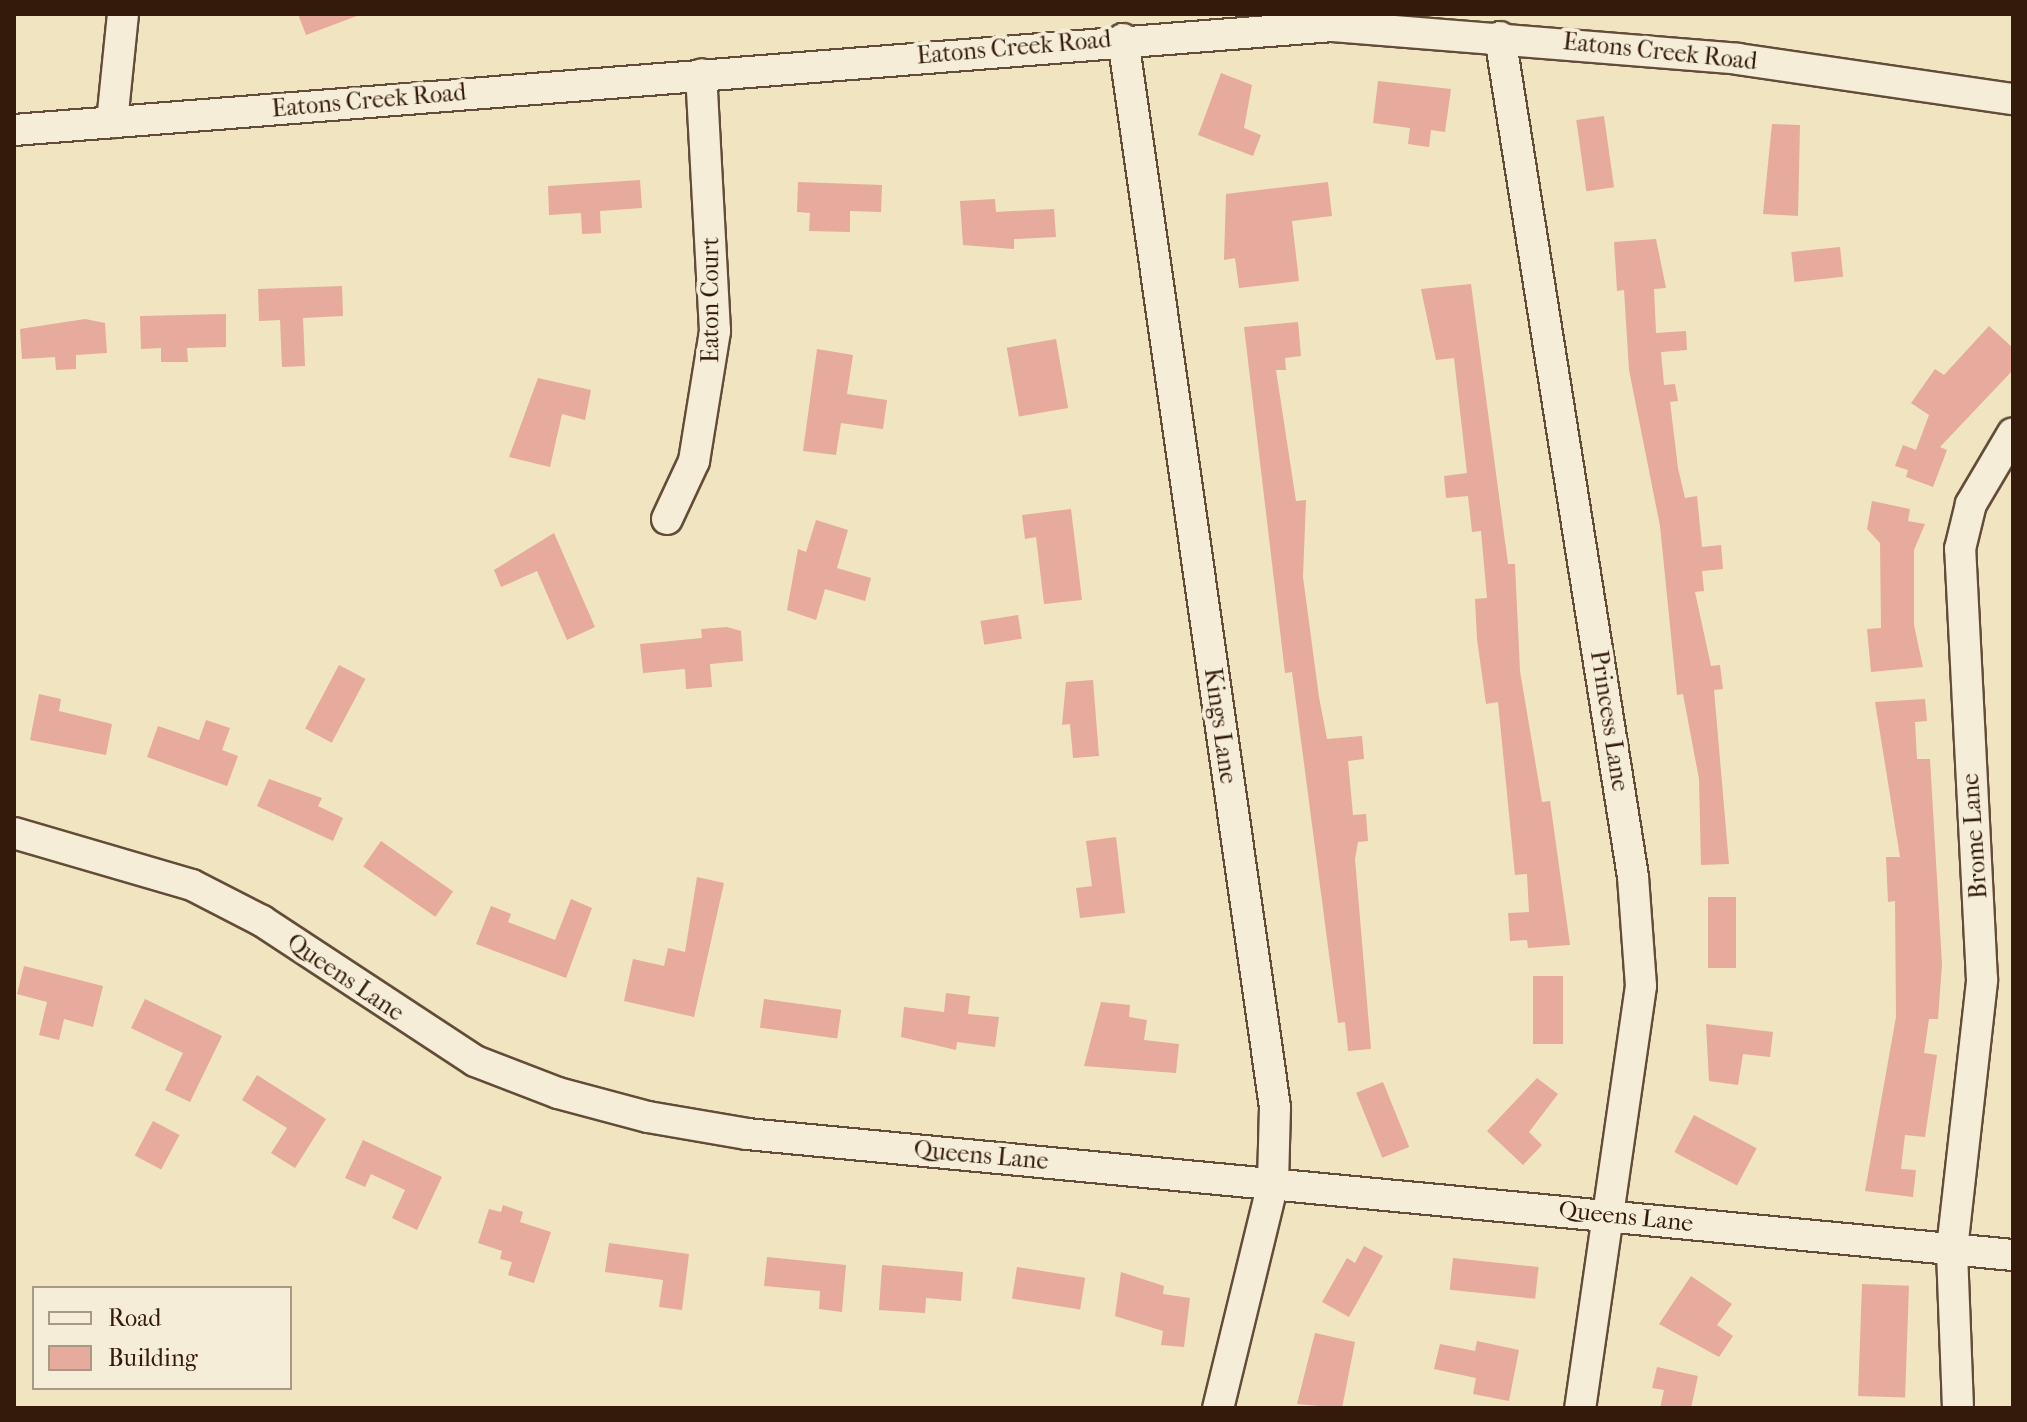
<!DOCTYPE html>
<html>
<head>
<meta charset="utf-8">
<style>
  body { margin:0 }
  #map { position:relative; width:2027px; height:1422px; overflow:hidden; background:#f0e4c1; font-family:"IM FELL French Canon",serif }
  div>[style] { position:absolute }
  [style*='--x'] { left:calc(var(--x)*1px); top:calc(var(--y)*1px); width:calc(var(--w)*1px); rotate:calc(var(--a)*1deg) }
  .building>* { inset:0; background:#e6ab9c; transform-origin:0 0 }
  .roads { filter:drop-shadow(2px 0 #634c38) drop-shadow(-2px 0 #634c38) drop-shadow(0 2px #634c38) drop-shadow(0 -2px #634c38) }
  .minor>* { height:30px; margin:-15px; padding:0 15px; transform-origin:15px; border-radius:15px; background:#f5edd7 }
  span { translate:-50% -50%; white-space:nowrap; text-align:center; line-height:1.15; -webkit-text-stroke:8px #f5edd7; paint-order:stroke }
  .street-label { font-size:24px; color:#341a0b }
  .frame { position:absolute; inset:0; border:16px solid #341a0b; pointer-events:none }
  .legend { position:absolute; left:32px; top:1286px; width:260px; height:104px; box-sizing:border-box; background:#f5edd7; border:2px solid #a89985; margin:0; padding:10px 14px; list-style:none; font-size:24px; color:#341a0b }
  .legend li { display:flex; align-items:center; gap:16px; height:40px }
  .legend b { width:40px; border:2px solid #a89985 }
</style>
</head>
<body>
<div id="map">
  <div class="building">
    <i style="clip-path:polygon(298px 14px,356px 14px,357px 16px,306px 35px)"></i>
    <i style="clip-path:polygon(1221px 73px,1252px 85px,1244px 128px,1261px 135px,1253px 156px,1198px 135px)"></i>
    <i style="clip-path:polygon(1378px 81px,1451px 89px,1445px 132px,1431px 130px,1429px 147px,1408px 144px,1410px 128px,1373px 123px)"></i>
    <i style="left:1604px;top:116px;width:72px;height:28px;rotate:82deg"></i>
    <i style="clip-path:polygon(1772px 124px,1800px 125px,1798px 216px,1763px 214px)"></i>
    <i style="clip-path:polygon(640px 180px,642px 208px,600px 211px,601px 233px,582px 234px,581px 213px,549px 215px,548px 186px)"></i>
    <i style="clip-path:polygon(798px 182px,882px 185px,881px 212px,850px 211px,850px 232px,809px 231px,810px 213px,797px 212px)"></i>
    <i style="clip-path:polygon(1328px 182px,1332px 216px,1292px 221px,1299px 281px,1239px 288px,1235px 258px,1224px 260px,1226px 194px)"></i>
    <i style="clip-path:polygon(995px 199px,996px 212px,1054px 209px,1056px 237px,1014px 239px,1014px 249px,963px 245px,960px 201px)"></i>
    <i style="clip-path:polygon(1656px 239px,1666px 288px,1654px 289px,1656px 333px,1686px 331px,1687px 350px,1661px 352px,1664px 385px,1675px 384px,1678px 401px,1670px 402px,1678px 468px,1685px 498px,1697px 496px,1702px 547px,1721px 545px,1723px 569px,1702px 571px,1704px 591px,1695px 592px,1711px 666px,1720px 665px,1723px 689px,1714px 690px,1729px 864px,1701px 865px,1699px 779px,1683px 694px,1677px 695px,1660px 526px,1629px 370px,1624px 290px,1617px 291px,1614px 242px)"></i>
    <i style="left:1840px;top:247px;width:30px;height:49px;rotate:84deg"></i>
    <i style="clip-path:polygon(1471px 284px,1508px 564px,1515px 564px,1520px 671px,1542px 802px,1550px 801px,1570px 945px,1528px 948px,1527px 940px,1510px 941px,1508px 913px,1529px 912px,1527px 874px,1515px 875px,1498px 702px,1486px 704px,1477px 639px,1475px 599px,1487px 598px,1481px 531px,1472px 532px,1468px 496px,1446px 498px,1444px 476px,1467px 473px,1454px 358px,1436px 360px,1421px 289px)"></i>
    <i style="clip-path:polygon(342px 286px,343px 316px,303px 318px,305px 366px,282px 367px,280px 320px,259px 321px,258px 289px)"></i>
    <i style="clip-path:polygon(226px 314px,226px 347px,187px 348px,188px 362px,161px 362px,161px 348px,141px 349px,140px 316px)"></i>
    <i style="clip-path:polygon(85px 319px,105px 323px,107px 353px,76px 355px,76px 369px,56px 370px,55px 357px,22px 359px,20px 329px)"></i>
    <i style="clip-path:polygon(1298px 322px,1301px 356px,1285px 358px,1286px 370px,1276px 370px,1296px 501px,1306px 500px,1303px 577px,1319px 697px,1327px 739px,1362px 736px,1364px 759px,1348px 761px,1353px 815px,1366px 814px,1368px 841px,1358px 842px,1355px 859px,1371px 1049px,1348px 1051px,1345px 1022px,1338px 1023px,1292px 672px,1285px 673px,1244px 327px)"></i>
    <i style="clip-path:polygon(1989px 326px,2013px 348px,2013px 370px,1940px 447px,1947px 450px,1933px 487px,1906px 477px,1908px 470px,1895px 466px,1903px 445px,1916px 450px,1929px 415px,1911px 403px,1935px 369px,1944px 375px)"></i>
    <i style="left:1056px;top:339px;width:70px;height:50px;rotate:80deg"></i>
    <i style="clip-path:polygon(817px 349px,853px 355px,847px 394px,887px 400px,883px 429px,841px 423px,836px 455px,803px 451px)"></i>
    <i style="clip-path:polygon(538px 378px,591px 390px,585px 420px,562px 414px,550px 467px,509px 457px)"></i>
    <i style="clip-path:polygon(1872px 501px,1910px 509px,1908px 521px,1925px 524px,1914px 550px,1914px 625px,1923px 667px,1871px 672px,1867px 629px,1881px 628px,1880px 543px,1867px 529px)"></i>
    <i style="clip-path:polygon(1071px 509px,1082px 600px,1044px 604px,1036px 537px,1025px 539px,1022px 515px)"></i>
    <i style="clip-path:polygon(816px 520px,848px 530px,837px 568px,871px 578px,865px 601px,825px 589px,816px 620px,787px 610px,798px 549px,806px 552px)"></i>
    <i style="clip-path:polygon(554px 533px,595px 627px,567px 640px,537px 571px,501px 587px,494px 570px)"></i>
    <i style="left:1018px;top:615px;width:24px;height:38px;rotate:81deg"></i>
    <i style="clip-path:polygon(727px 627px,741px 631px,743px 661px,710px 664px,712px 687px,686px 689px,685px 669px,643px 673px,640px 644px,702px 638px,701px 629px)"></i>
    <i style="left:339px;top:665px;width:30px;height:72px;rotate:28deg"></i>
    <i style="clip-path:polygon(1093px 680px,1099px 756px,1073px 758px,1070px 724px,1062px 725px,1066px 682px)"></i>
    <i style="clip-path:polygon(39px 694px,61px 699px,59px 711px,112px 724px,106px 755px,30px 740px)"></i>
    <i style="clip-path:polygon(1925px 699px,1927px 721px,1915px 722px,1917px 759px,1930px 759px,1942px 964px,1938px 1019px,1929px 1019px,1924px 1053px,1937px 1055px,1925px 1137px,1905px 1135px,1901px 1169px,1916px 1170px,1913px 1197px,1865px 1191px,1896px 1017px,1895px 901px,1888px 902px,1886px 857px,1900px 857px,1875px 702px)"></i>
    <i style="clip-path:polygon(206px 720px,230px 728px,222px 750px,238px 756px,227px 786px,147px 757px,158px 726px,199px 740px)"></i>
    <i style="clip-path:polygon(269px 779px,322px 798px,318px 806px,343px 818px,333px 841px,257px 806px)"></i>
    <i style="clip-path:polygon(1116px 837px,1125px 913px,1080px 918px,1076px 888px,1092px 886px,1086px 841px)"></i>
    <i style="left:381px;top:841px;width:88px;height:31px;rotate:35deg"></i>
    <i style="clip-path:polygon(697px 877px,724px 883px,694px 1017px,624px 1001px,633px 959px,664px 966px,668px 948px,685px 952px)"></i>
    <i style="left:1708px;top:897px;width:28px;height:71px"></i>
    <i style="clip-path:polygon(571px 899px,592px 908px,566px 978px,476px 944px,491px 906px,511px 914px,508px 922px,555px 940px)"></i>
    <i style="clip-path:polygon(24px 966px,103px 986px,93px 1027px,64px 1019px,59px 1040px,39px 1035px,47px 1002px,17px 994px)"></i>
    <i style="left:1563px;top:976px;width:68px;height:30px;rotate:90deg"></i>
    <i style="clip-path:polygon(946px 993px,970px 996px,968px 1014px,999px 1017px,995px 1047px,957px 1042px,956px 1050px,901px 1037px,904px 1007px,944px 1012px)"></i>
    <i style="clip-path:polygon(145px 999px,222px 1036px,190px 1102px,165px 1090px,183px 1053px,131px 1028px)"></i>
    <i style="left:764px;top:999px;width:78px;height:29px;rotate:8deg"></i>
    <i style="clip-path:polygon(1101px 1002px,1130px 1005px,1129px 1017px,1147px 1020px,1144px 1040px,1179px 1044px,1176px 1073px,1084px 1066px)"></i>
    <i style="clip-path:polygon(1706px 1024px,1773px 1032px,1770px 1057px,1743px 1054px,1738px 1085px,1709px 1081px)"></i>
    <i style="clip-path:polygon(257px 1075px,326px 1119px,295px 1168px,271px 1153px,287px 1128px,242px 1100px)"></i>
    <i style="clip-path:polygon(1537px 1078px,1558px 1094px,1529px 1132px,1542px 1145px,1523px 1165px,1487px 1131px)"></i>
    <i style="left:1383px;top:1082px;width:70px;height:29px;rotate:68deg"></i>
    <i style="left:1694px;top:1115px;width:71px;height:42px;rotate:28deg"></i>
    <i style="left:153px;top:1121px;width:30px;height:39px;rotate:28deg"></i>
    <i style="clip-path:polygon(363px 1140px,442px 1177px,417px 1230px,392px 1218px,405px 1190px,371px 1174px,365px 1187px,345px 1178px)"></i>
    <i style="clip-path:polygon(503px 1205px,523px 1212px,520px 1222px,551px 1232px,534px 1283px,508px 1275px,512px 1262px,500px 1259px,502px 1251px,478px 1243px,489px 1209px,501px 1212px)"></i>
    <i style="clip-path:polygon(609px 1243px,689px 1254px,682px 1310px,659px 1307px,663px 1280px,605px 1272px)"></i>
    <i style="clip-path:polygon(1364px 1246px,1383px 1256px,1349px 1317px,1322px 1302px,1347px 1258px,1355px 1263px)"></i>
    <i style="clip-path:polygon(767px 1257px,846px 1265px,842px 1312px,819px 1309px,820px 1291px,764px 1286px)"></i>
    <i style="left:1453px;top:1258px;width:86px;height:32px;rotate:6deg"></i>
    <i style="clip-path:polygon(882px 1265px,963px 1272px,961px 1301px,926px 1298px,925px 1313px,879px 1310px)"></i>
    <i style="left:1017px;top:1267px;width:69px;height:32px;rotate:9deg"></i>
    <i style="clip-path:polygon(1121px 1272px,1164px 1286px,1163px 1294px,1190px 1298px,1184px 1347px,1161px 1345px,1163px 1331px,1115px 1316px)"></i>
    <i style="clip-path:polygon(1691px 1276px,1732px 1304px,1717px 1325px,1733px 1336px,1719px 1357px,1659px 1324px)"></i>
    <i style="left:1862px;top:1284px;width:47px;height:112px;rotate:2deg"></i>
    <i style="clip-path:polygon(1315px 1333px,1355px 1342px,1342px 1408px,1297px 1404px)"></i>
    <i style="clip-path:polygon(1477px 1341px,1519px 1350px,1509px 1401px,1473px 1394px,1476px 1378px,1434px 1369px,1440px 1344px,1475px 1351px)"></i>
    <i style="clip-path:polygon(1657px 1367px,1698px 1376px,1691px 1408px,1660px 1408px,1664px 1390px,1652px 1388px)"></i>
  </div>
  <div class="roads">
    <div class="minor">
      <i style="--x:1500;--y:37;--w:850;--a:81"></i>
      <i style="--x:1633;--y:877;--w:109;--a:85.8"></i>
      <i style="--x:1641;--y:986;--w:426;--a:98.2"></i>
      <i style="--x:1123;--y:39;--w:1079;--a:81.9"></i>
      <i style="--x:1275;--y:1107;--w:76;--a:91.5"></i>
      <i style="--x:1273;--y:1183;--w:232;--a:103.7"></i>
      <i style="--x:112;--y:122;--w:109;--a:-84.2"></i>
      <i style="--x:14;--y:130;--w:1322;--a:-4.51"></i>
      <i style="--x:1332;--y:26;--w:407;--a:4.6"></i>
      <i style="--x:1738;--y:59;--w:278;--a:8.3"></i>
      <i style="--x:667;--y:519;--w:64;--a:-65"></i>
      <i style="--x:694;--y:461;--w:132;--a:-80.8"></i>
      <i style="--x:715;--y:331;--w:257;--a:-93.1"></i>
      <i style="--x:14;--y:833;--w:185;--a:16.3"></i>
      <i style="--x:192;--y:885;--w:79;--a:27.2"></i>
      <i style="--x:262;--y:921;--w:255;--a:33.3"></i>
      <i style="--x:475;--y:1061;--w:89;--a:21.1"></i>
      <i style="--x:558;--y:1093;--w:93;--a:14.9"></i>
      <i style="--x:648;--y:1117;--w:100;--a:9.7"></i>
      <i style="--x:747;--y:1134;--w:1272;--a:5.46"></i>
      <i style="--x:1958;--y:1408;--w:159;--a:-92.2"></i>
      <i style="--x:1952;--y:1249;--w:271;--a:-83.6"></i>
      <i style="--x:1982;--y:980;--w:432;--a:-92.9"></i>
      <i style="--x:1960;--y:549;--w:46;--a:-76.3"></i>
      <i style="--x:1971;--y:504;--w:82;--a:-59.4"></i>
    </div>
  </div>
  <div class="street-label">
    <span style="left:1014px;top:48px;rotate:-5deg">Eatons Creek Road</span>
    <span style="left:1660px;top:52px;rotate:6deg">Eatons Creek Road</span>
    <span style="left:369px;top:101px;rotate:-5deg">Eatons Creek Road</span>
    <span style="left:711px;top:300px;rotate:-90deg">Eaton Court</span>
    <span style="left:1609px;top:721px;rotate:81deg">Princess Lane</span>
    <span style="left:1220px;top:726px;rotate:82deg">Kings Lane</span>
    <span style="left:1975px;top:836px;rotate:-94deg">Brome Lane</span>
    <span style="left:345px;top:978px;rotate:34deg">Queens Lane</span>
    <span style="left:981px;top:1156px;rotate:5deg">Queens Lane</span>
    <span style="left:1626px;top:1217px;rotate:6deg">Queens Lane</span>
  </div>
  <div class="frame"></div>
  <ul class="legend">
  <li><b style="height:10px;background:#f5edd7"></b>Road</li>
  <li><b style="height:22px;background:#e6ab9c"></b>Building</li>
  </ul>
</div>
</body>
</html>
